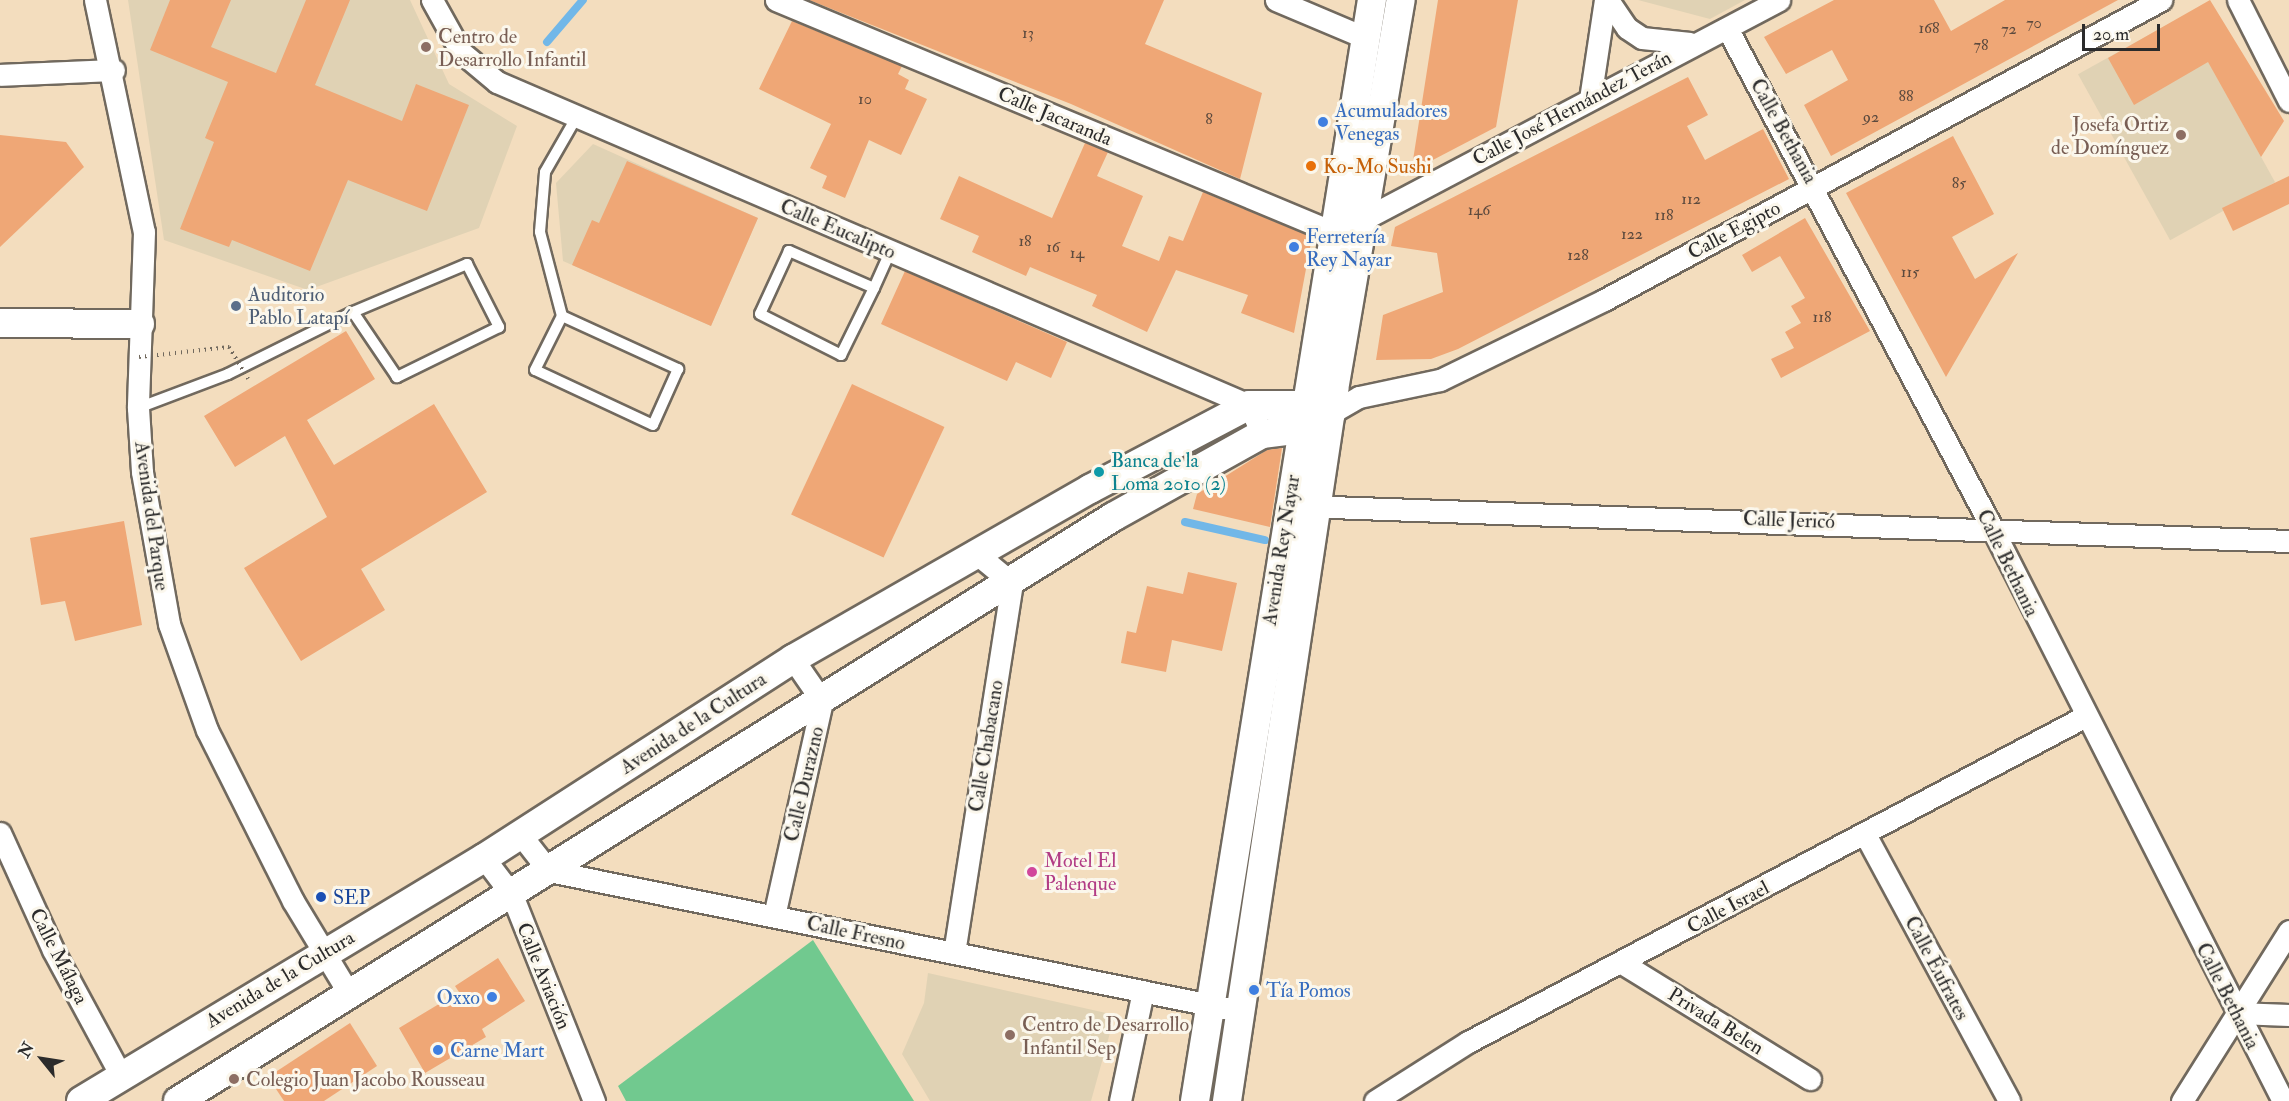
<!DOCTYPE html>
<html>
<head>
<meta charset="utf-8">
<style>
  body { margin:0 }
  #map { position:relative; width:2289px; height:1101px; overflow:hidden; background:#f3ddbe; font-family:"IM FELL Double Pica",serif }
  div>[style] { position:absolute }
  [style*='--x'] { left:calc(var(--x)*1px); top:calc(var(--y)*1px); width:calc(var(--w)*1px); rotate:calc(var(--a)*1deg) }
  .built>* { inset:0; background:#e0d2b4; transform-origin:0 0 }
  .green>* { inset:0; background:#71c98f }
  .stream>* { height:8px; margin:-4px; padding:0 4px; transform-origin:4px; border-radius:4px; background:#71b7e8 }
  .building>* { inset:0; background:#efa776; transform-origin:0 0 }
  .roads { filter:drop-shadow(2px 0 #71695e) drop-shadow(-2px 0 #71695e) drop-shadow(0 2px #71695e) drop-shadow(0 -2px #71695e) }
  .lane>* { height:10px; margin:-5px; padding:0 5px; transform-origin:5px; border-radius:5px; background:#fff }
  .street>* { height:21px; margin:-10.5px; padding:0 10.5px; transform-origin:10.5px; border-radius:10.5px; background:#fff }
  .secondary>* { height:28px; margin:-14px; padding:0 14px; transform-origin:14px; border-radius:14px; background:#fff }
  .path-bridge>* { height:4px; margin-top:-2px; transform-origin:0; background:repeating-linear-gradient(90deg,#71695e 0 1.5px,transparent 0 6px) }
  .dots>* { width:16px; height:16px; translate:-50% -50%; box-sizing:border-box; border:3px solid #fbf7ec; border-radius:50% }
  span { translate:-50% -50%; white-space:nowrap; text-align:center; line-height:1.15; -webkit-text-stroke:6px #fbf7ec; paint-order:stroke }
  .number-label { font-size:16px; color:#5c4a3e }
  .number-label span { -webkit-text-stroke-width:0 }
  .education-label { font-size:20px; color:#785e54 }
  .left { translate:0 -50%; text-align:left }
  .right { translate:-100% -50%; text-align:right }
  .street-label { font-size:20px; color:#2b2b2b }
  .shop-label { font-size:20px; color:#366cbe }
  .food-label { font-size:20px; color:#c56008 }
  .service-label { font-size:20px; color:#4e5e75 }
  .culture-label { font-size:20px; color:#0d838f }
  .hotel-label { font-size:20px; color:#b23c85 }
  .transit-label { font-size:20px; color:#164399 }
  .north { position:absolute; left:12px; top:1029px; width:60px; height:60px; -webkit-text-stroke:4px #fbf7ec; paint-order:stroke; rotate:300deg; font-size:16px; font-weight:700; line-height:24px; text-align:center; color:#2b2b2b }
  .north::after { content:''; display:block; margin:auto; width:21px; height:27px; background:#2b2b2b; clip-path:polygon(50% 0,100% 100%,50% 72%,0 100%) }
  .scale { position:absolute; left:2082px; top:24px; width:78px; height:27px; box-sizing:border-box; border:3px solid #2b2b2b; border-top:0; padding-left:8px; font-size:18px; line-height:21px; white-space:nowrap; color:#2b2b2b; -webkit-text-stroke:4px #fbf7ec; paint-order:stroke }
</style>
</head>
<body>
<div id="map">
  <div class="built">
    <i style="clip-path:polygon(128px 0,410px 0,449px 84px,517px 126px,479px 228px,308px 290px,164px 240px)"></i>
    <i style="clip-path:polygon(1638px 0,1745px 0,1710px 19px)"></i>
    <i style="left:2183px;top:16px;width:190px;height:120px;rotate:61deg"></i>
    <i style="clip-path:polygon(593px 144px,758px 218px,711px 326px,563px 261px,556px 183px)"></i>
    <i style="clip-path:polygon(928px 973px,1115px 1015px,1091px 1101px,930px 1101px,902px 1054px,924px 1003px)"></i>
  </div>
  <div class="green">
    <i style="clip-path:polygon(813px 940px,914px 1101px,626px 1101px,618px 1086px)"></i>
  </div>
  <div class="stream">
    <i style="--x:547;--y:42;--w:55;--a:-49.4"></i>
    <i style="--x:1185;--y:522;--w:82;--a:12.7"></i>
  </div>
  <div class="building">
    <i style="clip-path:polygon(170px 0,231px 0,211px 47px,276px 73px,306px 0,350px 0,315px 85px,402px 121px,416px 84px,469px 105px,427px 211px,348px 180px,310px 271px,232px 240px,229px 247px,180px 229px,214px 142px,205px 138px,228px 82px,150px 50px)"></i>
    <i style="clip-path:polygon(809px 0,1164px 0,1145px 44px,1262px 93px,1240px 179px,1071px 104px)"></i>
    <i style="clip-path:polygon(1438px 0,1518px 0,1496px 127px,1429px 162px,1413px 160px)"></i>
    <i style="clip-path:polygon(1834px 0,1934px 0,1951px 31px,2005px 0,2118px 0,1831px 156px,1804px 105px,1848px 80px,1832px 50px,1786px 74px,1764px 37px)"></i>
    <i style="clip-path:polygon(2210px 0,2284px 121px,2261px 157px,2208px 62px,2134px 105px,2108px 58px)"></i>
    <i style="clip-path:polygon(792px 21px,902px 66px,898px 74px,909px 80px,905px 89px,927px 99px,901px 155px,869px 140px,845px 198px,822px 188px,827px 176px,810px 168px,831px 124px,759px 89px)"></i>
    <i style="clip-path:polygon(1688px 77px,1708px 115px,1687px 126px,1705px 160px,1763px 129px,1789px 179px,1458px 349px,1431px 359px,1376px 360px,1383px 315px,1443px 292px,1437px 253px,1391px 246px,1395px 227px)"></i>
    <i style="clip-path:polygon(0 135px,66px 142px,84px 167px,0 247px)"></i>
    <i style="clip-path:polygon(1953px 136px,1994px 214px,1952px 237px,1975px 279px,2018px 253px,1946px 377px,1846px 193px)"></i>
    <i style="clip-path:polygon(1085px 143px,1108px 152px,1097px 176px,1143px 196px,1122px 246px,1159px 261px,1169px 236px,1183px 241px,1203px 192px,1312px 237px,1294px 333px,1241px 313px,1248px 295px,1176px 270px,1147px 332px,1092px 306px,1097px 295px,1030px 267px,1026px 276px,972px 252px,979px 236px,940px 219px,959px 176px,1052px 218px)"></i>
    <i style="clip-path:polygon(627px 161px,758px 218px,711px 326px,572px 265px,592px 220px,599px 223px)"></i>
    <i style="clip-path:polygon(2289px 176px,2289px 204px,2233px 231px,2222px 208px)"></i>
    <i style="clip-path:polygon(1805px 218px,1870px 331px,1781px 378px,1771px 359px,1794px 348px,1785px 332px,1801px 323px,1791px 306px,1805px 298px,1780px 256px,1752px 272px,1742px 255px)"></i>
    <i style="clip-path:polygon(905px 271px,1067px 342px,1051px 378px,1016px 362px,1007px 381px,881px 324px)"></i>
    <i style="clip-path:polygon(346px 331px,375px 379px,307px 420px,334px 465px,434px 404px,487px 492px,361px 569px,385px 610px,301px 661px,244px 568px,327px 517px,285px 436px,235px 467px,204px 416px)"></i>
    <i style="left:852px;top:384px;width:102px;height:144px;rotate:25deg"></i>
    <i style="clip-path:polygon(1282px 448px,1270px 527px,1193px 509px,1197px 494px,1267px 450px)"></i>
    <i style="clip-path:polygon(124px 521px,142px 625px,75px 641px,65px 601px,41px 605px,30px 538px)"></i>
    <i style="clip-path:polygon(1188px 572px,1237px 583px,1222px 651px,1172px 640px,1166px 672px,1121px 663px,1127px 631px,1136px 633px,1147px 586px,1183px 594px)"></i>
    <i style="clip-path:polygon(498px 958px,525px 1001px,482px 1029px,486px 1037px,425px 1073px,399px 1028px,459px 992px,455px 986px)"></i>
    <i style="clip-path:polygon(350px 1023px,377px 1066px,324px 1101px,284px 1101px,268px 1077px)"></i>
  </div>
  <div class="roads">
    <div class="lane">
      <i style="--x:874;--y:288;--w:93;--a:-156.5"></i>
      <i style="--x:789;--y:251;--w:69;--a:114.7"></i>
      <i style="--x:760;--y:314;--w:91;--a:26.8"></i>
      <i style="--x:841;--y:355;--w:75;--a:-63.8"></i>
      <i style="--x:874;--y:288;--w:42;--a:-65.9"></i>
      <i style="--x:562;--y:316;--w:128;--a:24.6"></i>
      <i style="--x:678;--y:369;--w:61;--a:114.1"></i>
      <i style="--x:653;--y:425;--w:130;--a:-155"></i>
      <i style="--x:535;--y:370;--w:60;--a:-63.4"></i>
      <i style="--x:562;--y:316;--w:87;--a:-104.7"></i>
      <i style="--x:540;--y:232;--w:60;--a:-85.2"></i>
      <i style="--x:545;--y:172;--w:62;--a:-60.1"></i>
      <i style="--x:138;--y:408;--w:96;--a:-20.7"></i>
      <i style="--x:228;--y:374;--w:140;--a:-26.4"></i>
      <i style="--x:353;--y:312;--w:124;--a:-22.8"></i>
      <i style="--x:467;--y:264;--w:71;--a:63.1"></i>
      <i style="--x:499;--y:327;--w:114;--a:153.9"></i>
      <i style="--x:397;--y:377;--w:78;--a:-124.1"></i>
    </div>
    <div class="street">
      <i style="--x:95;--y:0;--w:237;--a:78.1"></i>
      <i style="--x:144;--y:232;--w:176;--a:92"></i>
      <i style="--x:138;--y:408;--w:64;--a:86.4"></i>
      <i style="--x:142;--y:472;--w:154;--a:79.9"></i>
      <i style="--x:169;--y:624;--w:113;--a:70.3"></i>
      <i style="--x:207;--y:730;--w:191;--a:63.3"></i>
      <i style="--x:293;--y:901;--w:110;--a:58.8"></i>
      <i style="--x:432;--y:0;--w:60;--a:60.9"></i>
      <i style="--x:461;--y:52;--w:47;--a:39.8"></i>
      <i style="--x:497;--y:82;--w:818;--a:23.24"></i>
      <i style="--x:1249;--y:405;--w:32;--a:66"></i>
      <i style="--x:776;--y:0;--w:603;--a:22.61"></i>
      <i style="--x:1276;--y:0;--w:98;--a:22.9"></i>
      <i style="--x:1608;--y:0;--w:34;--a:56"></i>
      <i style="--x:1627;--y:28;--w:18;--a:34"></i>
      <i style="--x:1642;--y:38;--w:48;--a:5.9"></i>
      <i style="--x:2238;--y:0;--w:113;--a:63.2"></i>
      <i style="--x:1727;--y:28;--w:564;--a:62.07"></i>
      <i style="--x:1991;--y:526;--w:645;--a:63.08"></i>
      <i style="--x:0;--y:75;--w:114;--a:-2.5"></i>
      <i style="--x:1590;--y:99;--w:100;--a:-81.4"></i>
      <i style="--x:1366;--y:218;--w:467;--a:-27.8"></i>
      <i style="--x:1331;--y:413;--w:32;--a:-30"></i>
      <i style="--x:1359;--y:397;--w:83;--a:-11.9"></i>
      <i style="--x:1440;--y:380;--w:182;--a:-26"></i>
      <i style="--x:1604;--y:300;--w:633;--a:-28.31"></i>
      <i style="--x:1302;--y:506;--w:988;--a:2.03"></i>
      <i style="--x:0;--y:833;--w:128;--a:65.6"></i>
      <i style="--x:53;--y:950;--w:143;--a:61.6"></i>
      <i style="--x:520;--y:834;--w:47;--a:51.9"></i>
      <i style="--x:549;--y:871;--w:705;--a:11.45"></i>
      <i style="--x:1866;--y:836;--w:301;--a:61.6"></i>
      <i style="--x:484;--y:858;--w:46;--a:52.9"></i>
      <i style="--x:512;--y:895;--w:222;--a:68.3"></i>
      <i style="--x:774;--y:916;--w:220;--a:-77.4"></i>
      <i style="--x:822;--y:701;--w:51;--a:-124.6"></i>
      <i style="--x:954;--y:953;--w:375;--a:-81.1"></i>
      <i style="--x:1012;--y:583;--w:45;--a:-140.4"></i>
      <i style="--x:1622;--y:963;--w:221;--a:31.7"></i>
      <i style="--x:2237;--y:1013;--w:52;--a:2.2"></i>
      <i style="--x:1120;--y:1101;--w:112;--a:-78.2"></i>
      <i style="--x:1375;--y:1101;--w:110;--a:-32.4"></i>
      <i style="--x:1468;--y:1042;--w:696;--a:-27.82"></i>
      <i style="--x:2182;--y:1101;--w:201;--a:-57.8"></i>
    </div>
    <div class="secondary">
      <i style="--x:0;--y:323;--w:140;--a:0.4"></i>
      <i style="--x:81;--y:1101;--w:471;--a:-31.1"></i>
      <i style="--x:484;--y:858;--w:368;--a:-32.8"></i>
      <i style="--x:793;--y:659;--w:342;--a:-29.8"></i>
      <i style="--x:1090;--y:489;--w:180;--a:-27.8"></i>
      <i style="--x:1249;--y:405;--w:55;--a:0"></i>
      <i style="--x:1304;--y:405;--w:34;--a:-27"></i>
      <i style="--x:178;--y:1101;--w:1102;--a:-31.99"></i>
      <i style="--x:1113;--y:517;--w:171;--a:-29.1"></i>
      <i style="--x:1262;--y:434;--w:38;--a:-7"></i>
      <i style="--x:1300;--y:429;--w:35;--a:-27"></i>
      <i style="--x:1195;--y:1101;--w:1115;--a:-80.87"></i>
      <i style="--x:1227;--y:1101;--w:719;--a:-81.44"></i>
      <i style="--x:1334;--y:390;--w:396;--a:-80.3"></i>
    </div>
  </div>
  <div class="path-bridge">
    <i style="--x:139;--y:357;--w:91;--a:-6.3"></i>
    <i style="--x:229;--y:347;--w:37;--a:59"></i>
  </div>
  <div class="dots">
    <i style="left:426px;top:47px;background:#8d6e63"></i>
    <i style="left:1323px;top:122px;background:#3f7fe0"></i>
    <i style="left:2181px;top:135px;background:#8d6e63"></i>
    <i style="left:1311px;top:166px;background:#e8710a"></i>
    <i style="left:1294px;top:247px;background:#3f7fe0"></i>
    <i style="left:236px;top:306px;background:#5c6f8a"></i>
    <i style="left:1099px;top:472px;background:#0f9aa8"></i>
    <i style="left:1032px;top:872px;background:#d1479c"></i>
    <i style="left:321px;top:897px;background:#1a4fb4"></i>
    <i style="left:1254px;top:990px;background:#3f7fe0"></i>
    <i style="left:492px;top:997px;background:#3f7fe0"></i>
    <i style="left:1010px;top:1035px;background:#8d6e63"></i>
    <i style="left:438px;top:1050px;background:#3f7fe0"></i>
    <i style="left:234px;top:1079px;background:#8d6e63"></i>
  </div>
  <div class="number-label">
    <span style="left:2034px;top:23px">70</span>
    <span style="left:1929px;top:28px">168</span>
    <span style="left:2009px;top:29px">72</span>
    <span style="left:1028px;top:33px">13</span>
    <span style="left:1981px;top:45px">78</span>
    <span style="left:1906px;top:96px">88</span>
    <span style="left:865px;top:99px">10</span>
    <span style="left:1871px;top:117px">92</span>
    <span style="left:1209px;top:119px">8</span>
    <span style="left:1959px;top:183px">85</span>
    <span style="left:1691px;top:199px">112</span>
    <span style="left:1479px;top:210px">146</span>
    <span style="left:1664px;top:215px">118</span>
    <span style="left:1632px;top:234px">122</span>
    <span style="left:1025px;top:241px">18</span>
    <span style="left:1053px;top:247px">16</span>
    <span style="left:1077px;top:253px">14</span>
    <span style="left:1578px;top:255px">128</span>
    <span style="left:1910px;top:272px">115</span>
    <span style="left:1822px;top:317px">118</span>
  </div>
  <div class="education-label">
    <span class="left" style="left:438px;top:48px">Centro de<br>Desarrollo Infantil</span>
    <span class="right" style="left:2169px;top:136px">Josefa Ortiz<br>de Domínguez</span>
    <span class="left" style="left:1022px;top:1036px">Centro de Desarrollo<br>Infantil Sep</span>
    <span class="left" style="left:246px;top:1079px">Colegio Juan Jacobo Rousseau</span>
  </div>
  <div class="street-label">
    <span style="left:1572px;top:108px;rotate:-28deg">Calle José Hernández Terán</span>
    <span style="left:1055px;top:116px;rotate:23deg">Calle Jacaranda</span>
    <span style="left:1784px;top:131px;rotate:61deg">Calle Bethania</span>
    <span style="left:838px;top:229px;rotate:23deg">Calle Eucalipto</span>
    <span style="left:1734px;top:230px;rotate:-28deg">Calle Egipto</span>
    <span style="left:152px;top:516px;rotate:82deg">Avenida del Parque</span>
    <span style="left:1789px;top:520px;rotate:2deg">Calle Jericó</span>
    <span style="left:1281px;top:550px;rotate:-81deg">Avenida Rey Nayar</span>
    <span style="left:2008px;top:563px;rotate:64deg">Calle Bethania</span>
    <span style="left:693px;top:723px;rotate:-33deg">Avenida de la Cultura</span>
    <span style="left:986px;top:746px;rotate:-81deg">Calle Chabacano</span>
    <span style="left:804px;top:784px;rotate:-77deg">Calle Durazno</span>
    <span style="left:1728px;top:907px;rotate:-28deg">Calle Israel</span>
    <span style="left:856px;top:933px;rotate:12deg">Calle Fresno</span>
    <span style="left:59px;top:956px;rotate:63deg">Calle Málaga</span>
    <span style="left:1937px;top:968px;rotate:62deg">Calle Éufrates</span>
    <span style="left:544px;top:976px;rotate:68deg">Calle Aviación</span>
    <span style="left:280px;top:979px;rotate:-31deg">Avenida de la Cultura</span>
    <span style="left:2228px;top:996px;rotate:63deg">Calle Bethania</span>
    <span style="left:1716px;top:1021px;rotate:32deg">Privada Belen</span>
  </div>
  <div class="shop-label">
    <span class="left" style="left:1335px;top:122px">Acumuladores<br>Venegas</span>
    <span class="left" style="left:1306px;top:248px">Ferretería<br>Rey Nayar</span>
    <span class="left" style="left:1266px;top:990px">Tía Pomos</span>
    <span class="right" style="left:480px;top:997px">Oxxo</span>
    <span class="left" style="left:450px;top:1050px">Carne Mart</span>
  </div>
  <div class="food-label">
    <span class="left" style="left:1323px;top:166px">Ko-Mo Sushi</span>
  </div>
  <div class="service-label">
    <span class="left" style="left:248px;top:306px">Auditorio<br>Pablo Latapí</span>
  </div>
  <div class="culture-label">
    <span class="left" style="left:1111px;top:472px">Banca de la<br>Loma 2010 (2)</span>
  </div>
  <div class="hotel-label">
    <span class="left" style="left:1044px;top:872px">Motel El<br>Palenque</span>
  </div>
  <div class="transit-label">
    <span class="left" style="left:333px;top:897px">SEP</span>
  </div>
  <div class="north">N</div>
  <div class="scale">20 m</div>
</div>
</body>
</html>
